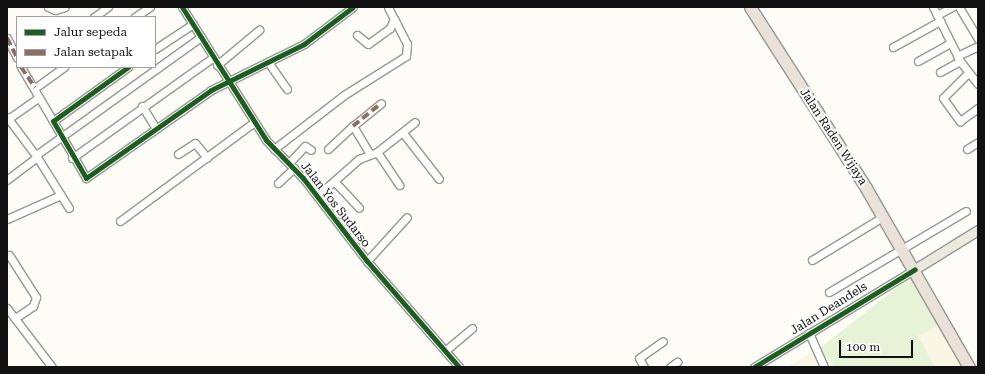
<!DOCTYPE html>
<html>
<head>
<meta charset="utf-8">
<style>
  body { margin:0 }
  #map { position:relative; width:985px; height:374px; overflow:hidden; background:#fdfcf7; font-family:"Roboto Serif",serif }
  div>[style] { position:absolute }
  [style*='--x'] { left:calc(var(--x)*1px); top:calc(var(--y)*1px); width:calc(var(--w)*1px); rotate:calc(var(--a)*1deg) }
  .farmland>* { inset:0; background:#f9f7e4 }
  .green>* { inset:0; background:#e7f3d7 }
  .roads { filter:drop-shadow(1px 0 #979795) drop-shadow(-1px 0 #979795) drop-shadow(0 1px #979795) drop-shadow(0 -1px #979795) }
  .minor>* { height:7px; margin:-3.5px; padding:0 3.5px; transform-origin:3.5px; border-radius:3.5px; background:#fffffe }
  .major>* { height:9px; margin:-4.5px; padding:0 4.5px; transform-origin:4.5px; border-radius:4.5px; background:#ede9dc }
  .highway>* { height:11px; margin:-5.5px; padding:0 5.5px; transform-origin:5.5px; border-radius:5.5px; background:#eae1d8 }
  .quiet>* { height:4px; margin-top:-2px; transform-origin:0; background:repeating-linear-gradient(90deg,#8d6e63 0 8px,transparent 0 12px) }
  .cycleway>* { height:5px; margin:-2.5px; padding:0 2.5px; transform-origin:2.5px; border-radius:2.5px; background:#1b5e20 }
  span { translate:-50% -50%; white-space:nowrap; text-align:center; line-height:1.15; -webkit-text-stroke:4px #fff; paint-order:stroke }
  .street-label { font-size:12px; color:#111 }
  .frame { position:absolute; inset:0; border:8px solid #111; pointer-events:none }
  .legend { position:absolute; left:16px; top:16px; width:140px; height:52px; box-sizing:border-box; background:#fff; border:1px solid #a0a0a0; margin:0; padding:5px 7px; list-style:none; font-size:12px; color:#111 }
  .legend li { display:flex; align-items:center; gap:8px; height:20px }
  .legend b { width:20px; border:1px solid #a0a0a0 }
  .scale { position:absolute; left:839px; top:340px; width:74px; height:18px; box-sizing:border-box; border:2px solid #111; border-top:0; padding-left:5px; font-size:12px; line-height:14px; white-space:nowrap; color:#111; -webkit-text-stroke:3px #fff; paint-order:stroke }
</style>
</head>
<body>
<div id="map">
  <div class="farmland">
    <i style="clip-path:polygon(940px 325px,973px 367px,934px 367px,918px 336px)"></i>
    <i style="clip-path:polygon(820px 348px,834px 367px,787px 367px)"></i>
  </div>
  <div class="green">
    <i style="clip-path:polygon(913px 275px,940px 325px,918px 336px,935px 367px,834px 367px,820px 348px)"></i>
  </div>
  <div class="roads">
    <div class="minor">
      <i style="--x:48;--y:7;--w:8;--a:23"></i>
      <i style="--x:55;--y:10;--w:10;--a:-17"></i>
      <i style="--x:182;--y:7;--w:157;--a:57.7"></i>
      <i style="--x:266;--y:140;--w:53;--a:45.8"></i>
      <i style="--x:303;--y:178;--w:105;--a:52.4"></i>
      <i style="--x:367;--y:261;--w:140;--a:49"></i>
      <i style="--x:933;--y:7;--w:60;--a:63.4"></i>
      <i style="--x:960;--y:61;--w:29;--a:52"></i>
      <i style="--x:959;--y:7;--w:37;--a:59"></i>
      <i style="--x:937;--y:15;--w:17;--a:-28"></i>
      <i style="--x:94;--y:17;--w:17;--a:-36"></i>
      <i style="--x:135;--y:17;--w:18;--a:-34"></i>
      <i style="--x:357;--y:35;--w:14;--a:39"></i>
      <i style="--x:368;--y:44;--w:27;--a:-36"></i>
      <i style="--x:390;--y:28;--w:10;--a:-66"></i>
      <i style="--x:394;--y:19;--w:13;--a:-117"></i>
      <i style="--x:7;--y:38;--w:22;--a:63"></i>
      <i style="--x:893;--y:47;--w:54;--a:-29"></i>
      <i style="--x:155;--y:49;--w:45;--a:-33.3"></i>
      <i style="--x:957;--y:56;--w:23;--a:-25"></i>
      <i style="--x:918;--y:61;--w:37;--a:-29"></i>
      <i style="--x:268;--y:62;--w:33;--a:55"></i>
      <i style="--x:217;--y:65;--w:55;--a:-39.8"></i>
      <i style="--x:21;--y:67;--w:63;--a:59.3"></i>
      <i style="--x:128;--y:67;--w:92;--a:144.2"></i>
      <i style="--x:53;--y:121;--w:66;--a:59.9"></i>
      <i style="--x:86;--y:178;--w:153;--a:-35.1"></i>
      <i style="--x:211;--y:90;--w:104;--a:-26.3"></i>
      <i style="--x:304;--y:44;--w:61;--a:-37.1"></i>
      <i style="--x:940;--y:72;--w:23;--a:-29"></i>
      <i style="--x:968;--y:73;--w:35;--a:135"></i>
      <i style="--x:943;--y:98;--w:29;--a:54"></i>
      <i style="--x:960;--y:121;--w:22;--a:-36"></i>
      <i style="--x:35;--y:88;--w:36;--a:-36"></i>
      <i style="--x:142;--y:106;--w:26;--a:58"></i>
      <i style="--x:7;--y:117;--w:50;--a:53.1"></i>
      <i style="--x:37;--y:157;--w:38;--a:143"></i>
      <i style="--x:8;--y:119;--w:35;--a:-35"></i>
      <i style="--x:353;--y:126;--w:36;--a:-39"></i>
      <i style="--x:403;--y:133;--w:58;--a:52"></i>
      <i style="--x:274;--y:149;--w:88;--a:-37.6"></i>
      <i style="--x:344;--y:95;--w:73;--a:-32.2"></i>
      <i style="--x:406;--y:56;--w:12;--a:-85"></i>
      <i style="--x:407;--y:44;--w:28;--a:-117"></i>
      <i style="--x:328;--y:149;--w:34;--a:-43"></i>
      <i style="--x:353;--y:126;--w:31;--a:59"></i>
      <i style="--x:967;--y:149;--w:13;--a:-32"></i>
      <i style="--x:377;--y:152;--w:40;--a:56"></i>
      <i style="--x:178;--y:154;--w:20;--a:-33"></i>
      <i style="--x:195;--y:143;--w:19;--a:51"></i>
      <i style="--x:36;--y:155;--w:203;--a:-35.6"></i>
      <i style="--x:37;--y:157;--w:60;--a:57.9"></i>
      <i style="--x:72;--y:158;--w:172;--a:-35.5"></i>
      <i style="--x:289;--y:163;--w:23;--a:-47"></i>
      <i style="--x:305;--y:146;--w:7;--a:34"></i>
      <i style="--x:335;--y:182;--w:35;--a:47"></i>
      <i style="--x:278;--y:183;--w:22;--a:-43"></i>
      <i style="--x:317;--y:196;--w:56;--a:-41.4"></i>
      <i style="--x:359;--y:159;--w:19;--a:-21"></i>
      <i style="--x:377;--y:152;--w:48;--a:-38.3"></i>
      <i style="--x:7;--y:219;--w:59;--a:-24"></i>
      <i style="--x:120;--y:221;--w:165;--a:-36.4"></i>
      <i style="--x:9;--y:255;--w:50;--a:57.3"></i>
      <i style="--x:36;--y:297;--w:9;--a:108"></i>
      <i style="--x:33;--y:306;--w:22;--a:146"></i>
      <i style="--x:812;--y:260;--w:84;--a:-31.4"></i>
      <i style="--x:367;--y:261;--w:59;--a:-47.7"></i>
      <i style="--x:829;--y:292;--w:159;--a:-30.6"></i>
      <i style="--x:7;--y:308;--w:74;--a:52.7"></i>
      <i style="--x:809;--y:333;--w:37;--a:66"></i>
      <i style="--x:446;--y:350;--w:34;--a:-40"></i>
      <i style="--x:644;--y:367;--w:10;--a:-119"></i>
      <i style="--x:639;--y:358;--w:29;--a:-35"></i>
      <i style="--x:670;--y:367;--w:9;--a:-36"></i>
      <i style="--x:754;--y:367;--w:188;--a:-31.3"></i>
    </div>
    <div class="major">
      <i style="--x:915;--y:269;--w:74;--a:-31.8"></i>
    </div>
    <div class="highway">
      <i style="--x:750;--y:7;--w:215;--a:57.3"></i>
      <i style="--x:866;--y:188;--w:207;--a:60.1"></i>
    </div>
  </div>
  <div class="quiet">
    <i style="--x:7;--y:38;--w:22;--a:63"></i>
    <i style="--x:21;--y:67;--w:25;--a:56"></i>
    <i style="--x:353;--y:126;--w:36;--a:-39"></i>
  </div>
  <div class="cycleway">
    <i style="--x:182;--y:7;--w:157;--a:57.7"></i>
    <i style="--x:266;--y:140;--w:53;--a:45.8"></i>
    <i style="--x:303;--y:178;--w:105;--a:52.4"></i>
    <i style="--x:367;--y:261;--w:140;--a:49"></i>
    <i style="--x:128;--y:67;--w:92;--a:144.2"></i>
    <i style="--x:53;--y:121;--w:66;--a:59.9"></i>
    <i style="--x:86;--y:178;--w:153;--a:-35.1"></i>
    <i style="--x:211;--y:90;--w:104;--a:-26.3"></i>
    <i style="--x:304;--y:44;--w:61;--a:-37.1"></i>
    <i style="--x:754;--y:367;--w:188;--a:-31.3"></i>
  </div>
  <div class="street-label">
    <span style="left:833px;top:137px;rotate:57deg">Jalan Raden Wijaya</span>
    <span style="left:335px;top:205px;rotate:52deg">Jalan Yos Sudarso</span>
    <span style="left:829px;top:309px;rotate:-32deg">Jalan Deandels</span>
  </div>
  <div class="frame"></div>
  <ul class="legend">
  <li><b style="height:5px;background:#1b5e20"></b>Jalur sepeda</li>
  <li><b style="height:5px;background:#8d6e63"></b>Jalan setapak</li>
  </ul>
  <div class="scale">100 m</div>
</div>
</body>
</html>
